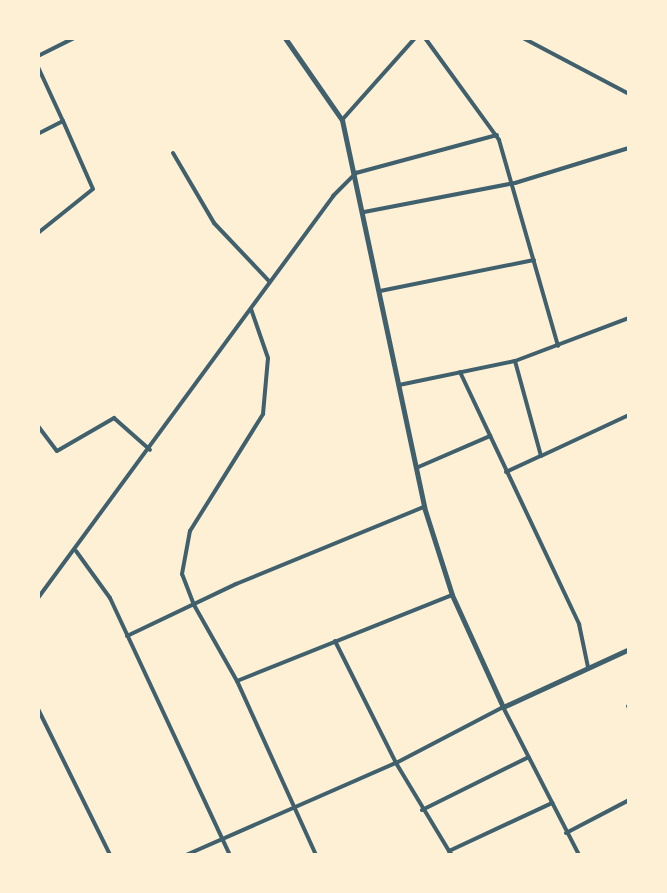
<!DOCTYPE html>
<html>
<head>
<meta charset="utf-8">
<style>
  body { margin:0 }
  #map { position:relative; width:667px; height:893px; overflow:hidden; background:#fdf0d5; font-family:"IBM Plex Serif",serif }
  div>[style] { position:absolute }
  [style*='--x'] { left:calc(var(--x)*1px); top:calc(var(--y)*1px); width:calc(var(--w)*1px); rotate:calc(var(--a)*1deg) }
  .minor>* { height:4px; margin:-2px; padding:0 2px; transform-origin:2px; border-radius:2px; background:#3f606c }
  .tertiary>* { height:5px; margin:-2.5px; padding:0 2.5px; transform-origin:2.5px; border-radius:2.5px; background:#3f606c }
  span { translate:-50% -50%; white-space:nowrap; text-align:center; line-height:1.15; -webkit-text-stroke:8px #fdf0d5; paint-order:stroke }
  .frame { position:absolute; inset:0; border:40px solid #fdf0d5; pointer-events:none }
</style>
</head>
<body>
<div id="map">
  <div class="minor">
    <i style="--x:425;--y:38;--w:126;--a:54"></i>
    <i style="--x:499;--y:140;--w:214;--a:74"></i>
    <i style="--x:523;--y:38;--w:120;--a:27.8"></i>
    <i style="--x:38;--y:56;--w:40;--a:-26.6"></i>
    <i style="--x:38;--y:67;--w:60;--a:65.2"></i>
    <i style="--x:63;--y:121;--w:28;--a:153"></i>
    <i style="--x:342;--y:120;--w:110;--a:-48.3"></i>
    <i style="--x:173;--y:153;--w:81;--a:59.6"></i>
    <i style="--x:214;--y:223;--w:81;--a:46.5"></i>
    <i style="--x:364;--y:212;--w:154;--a:-10.9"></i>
    <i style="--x:515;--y:183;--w:119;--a:-17.1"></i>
    <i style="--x:38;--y:233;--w:70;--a:-38.7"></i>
    <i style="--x:93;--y:189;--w:74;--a:-113.8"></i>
    <i style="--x:380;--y:291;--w:157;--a:-11.4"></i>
    <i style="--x:460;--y:372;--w:279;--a:64.7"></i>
    <i style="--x:579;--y:624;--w:44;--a:78.2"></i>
    <i style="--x:399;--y:385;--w:118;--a:-11.7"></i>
    <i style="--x:515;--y:361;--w:122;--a:-20.7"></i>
    <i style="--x:38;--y:426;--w:31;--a:53"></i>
    <i style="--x:57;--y:451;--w:66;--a:-30.1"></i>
    <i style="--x:114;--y:418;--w:48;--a:41.6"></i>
    <i style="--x:541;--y:456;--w:97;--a:-25"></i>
    <i style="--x:416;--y:468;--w:81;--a:-23.4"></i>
    <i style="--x:506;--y:472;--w:38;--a:-25"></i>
    <i style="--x:541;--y:456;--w:98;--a:-105.3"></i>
    <i style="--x:76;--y:551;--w:58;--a:54.1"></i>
    <i style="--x:110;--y:598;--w:284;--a:65"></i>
    <i style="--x:38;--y:598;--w:499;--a:-53.7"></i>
    <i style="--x:333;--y:196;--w:33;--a:-45"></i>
    <i style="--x:356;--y:173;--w:146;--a:-15.1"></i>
    <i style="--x:127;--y:636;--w:121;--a:-25.5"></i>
    <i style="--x:236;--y:584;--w:203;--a:-22.3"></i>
    <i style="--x:335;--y:641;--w:136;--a:63.4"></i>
    <i style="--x:396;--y:763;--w:103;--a:58.9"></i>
    <i style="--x:237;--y:681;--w:87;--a:-119.5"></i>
    <i style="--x:194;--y:605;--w:33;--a:-111"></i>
    <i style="--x:182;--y:574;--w:44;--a:-79.5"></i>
    <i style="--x:190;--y:531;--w:138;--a:-58"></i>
    <i style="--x:263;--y:414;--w:56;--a:-84.9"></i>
    <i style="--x:268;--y:358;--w:52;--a:-109.1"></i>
    <i style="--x:628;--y:706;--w:2;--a:63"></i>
    <i style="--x:38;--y:709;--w:163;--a:63.7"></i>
    <i style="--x:422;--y:810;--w:119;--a:-26.4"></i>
    <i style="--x:566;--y:833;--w:71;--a:-27.6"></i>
    <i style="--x:186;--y:855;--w:229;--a:-23.7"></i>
    <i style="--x:396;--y:763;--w:121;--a:-27.6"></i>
    <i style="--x:503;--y:707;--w:166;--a:62.8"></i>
    <i style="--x:316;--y:855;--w:191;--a:-114.4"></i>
    <i style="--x:237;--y:681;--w:232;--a:-21.8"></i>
    <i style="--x:452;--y:855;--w:5;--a:-127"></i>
    <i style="--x:449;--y:851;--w:114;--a:-25"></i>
  </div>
  <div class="tertiary">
    <i style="--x:285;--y:38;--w:100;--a:55.2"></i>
    <i style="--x:342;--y:120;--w:396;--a:78"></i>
    <i style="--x:424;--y:507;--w:92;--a:72.3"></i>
    <i style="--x:452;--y:595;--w:123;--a:65.5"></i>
    <i style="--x:503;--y:707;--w:139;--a:-24.7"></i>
  </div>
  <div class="frame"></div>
</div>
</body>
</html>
